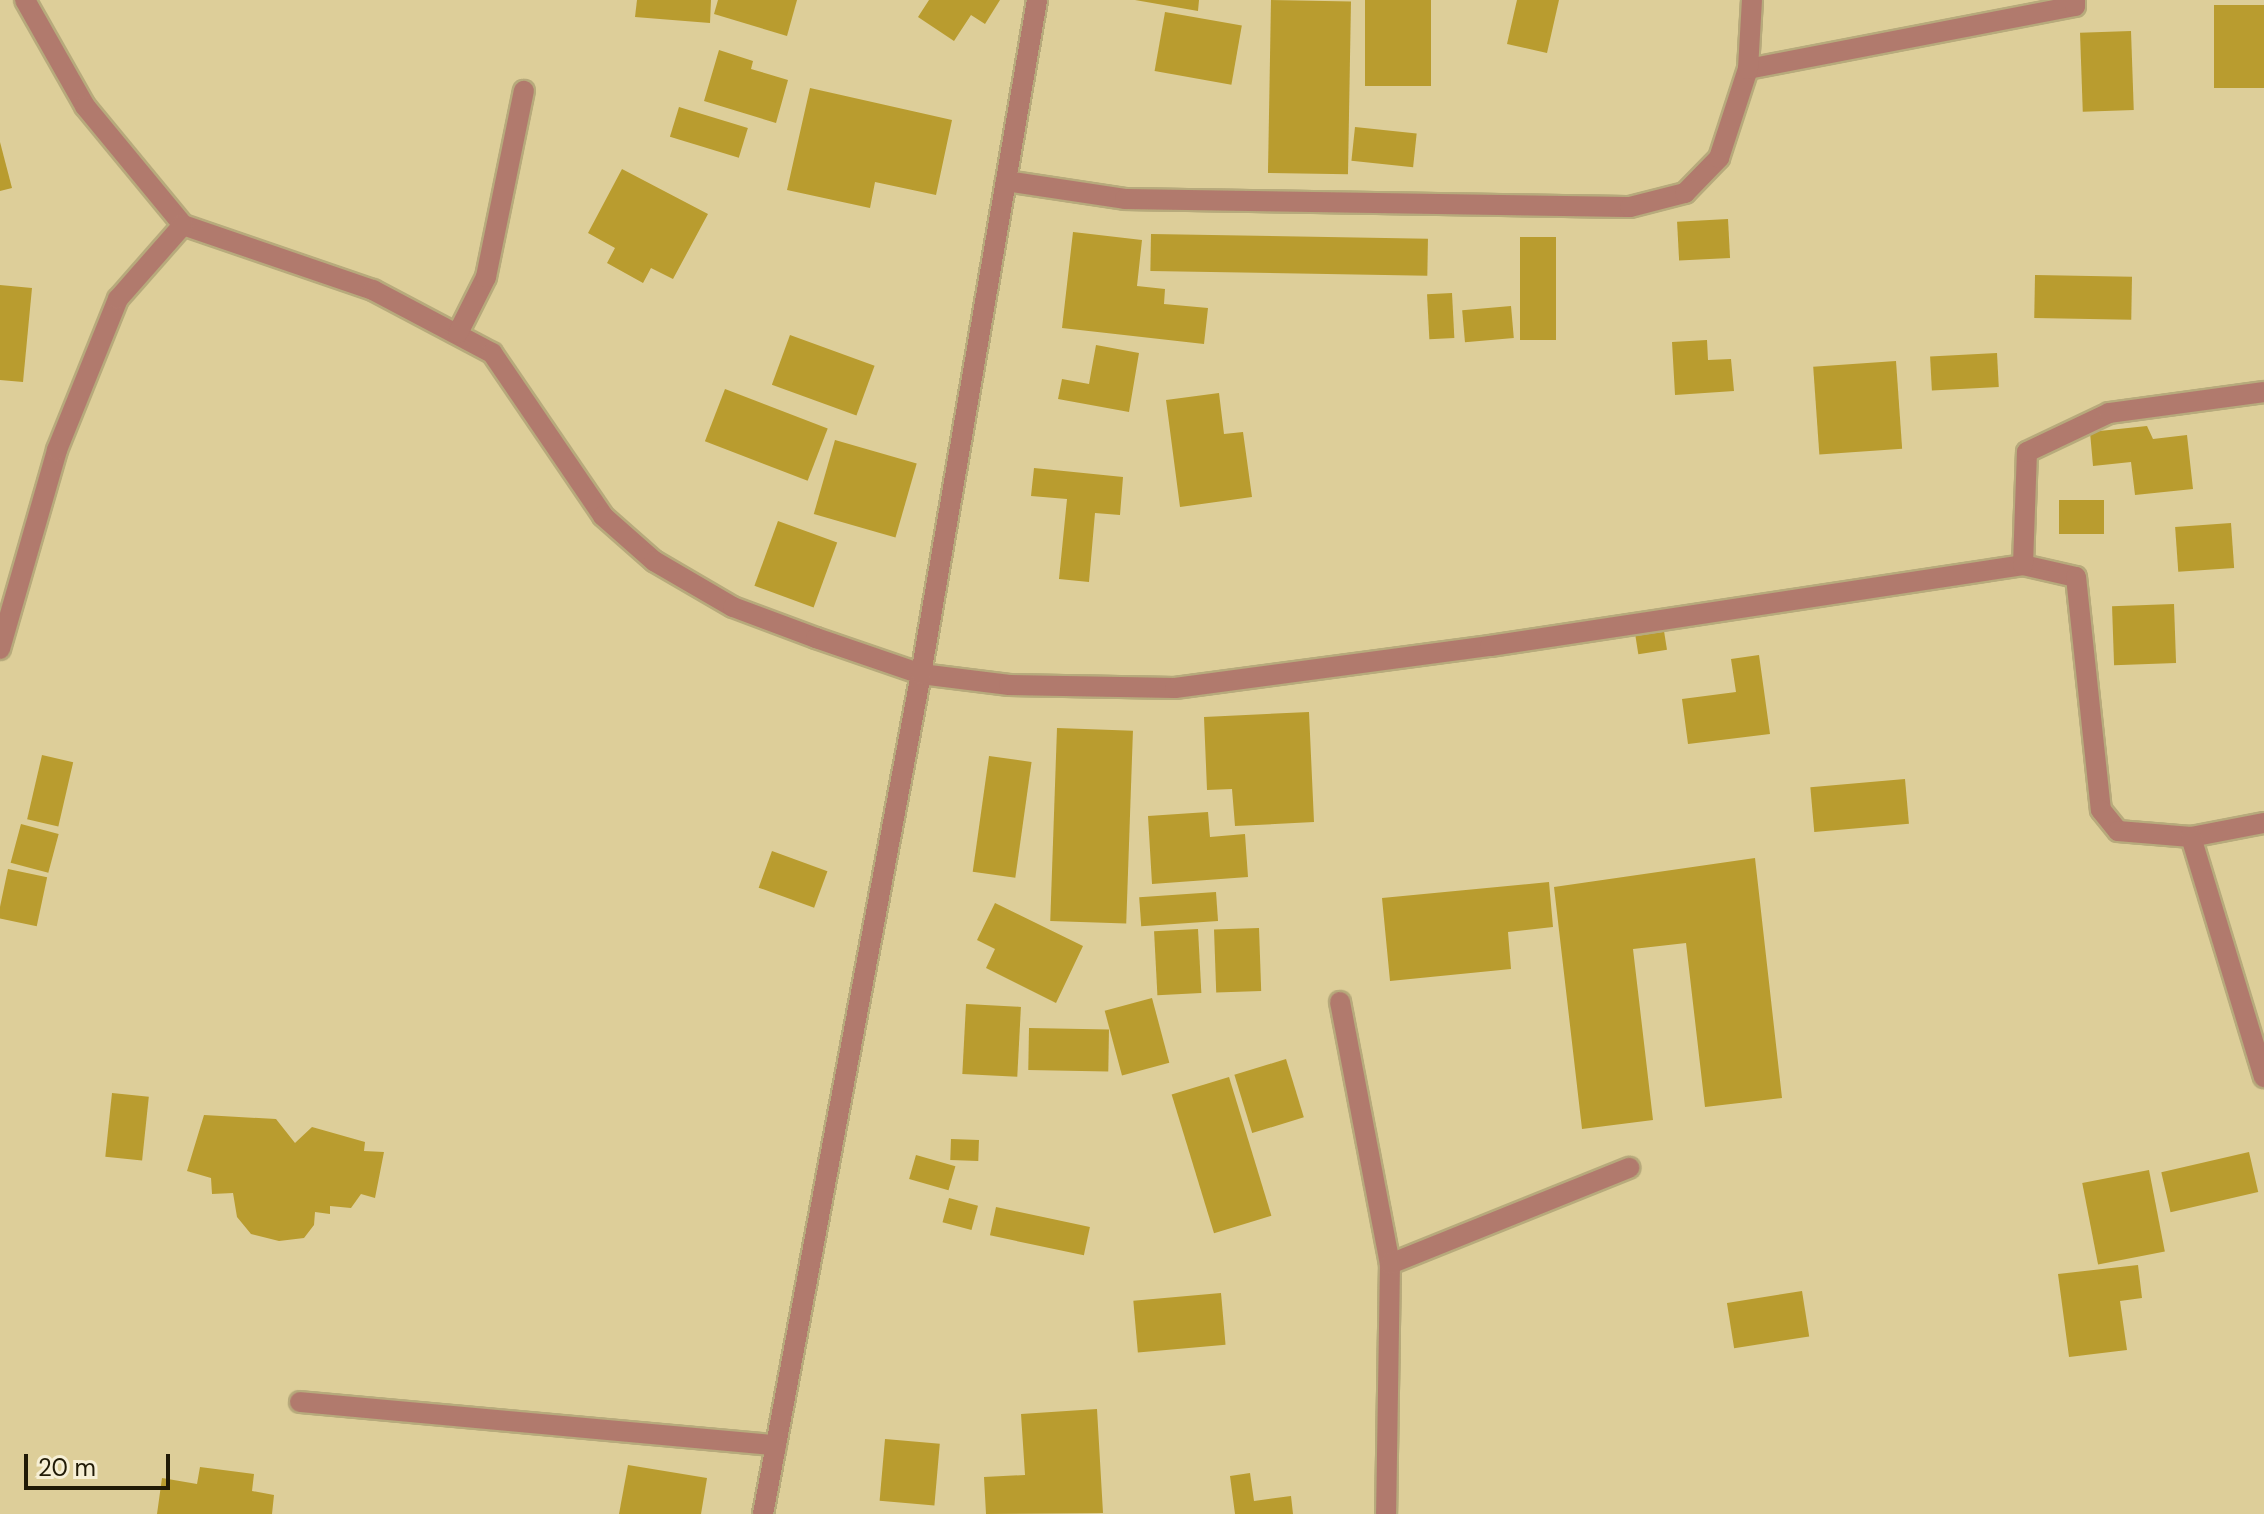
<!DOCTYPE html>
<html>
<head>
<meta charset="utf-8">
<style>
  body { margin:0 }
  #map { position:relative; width:2264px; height:1514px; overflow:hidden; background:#ddce99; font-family:"DM Sans",sans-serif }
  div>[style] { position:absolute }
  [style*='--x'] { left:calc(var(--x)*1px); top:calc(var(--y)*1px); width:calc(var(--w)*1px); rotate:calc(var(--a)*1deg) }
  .building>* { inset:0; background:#b99c2f; transform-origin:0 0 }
  .roads { filter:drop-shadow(2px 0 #b7aa7c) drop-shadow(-2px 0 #b7aa7c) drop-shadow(0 2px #b7aa7c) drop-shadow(0 -2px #b7aa7c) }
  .minor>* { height:20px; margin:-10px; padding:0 10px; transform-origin:10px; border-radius:10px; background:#b17a6d }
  span { translate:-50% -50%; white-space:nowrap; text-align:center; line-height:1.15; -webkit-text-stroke:7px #f6efd5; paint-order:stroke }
  .scale { position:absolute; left:24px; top:1454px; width:146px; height:36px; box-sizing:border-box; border:4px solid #201a06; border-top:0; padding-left:10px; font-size:24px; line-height:28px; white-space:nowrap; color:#201a06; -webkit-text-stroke:6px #f6efd5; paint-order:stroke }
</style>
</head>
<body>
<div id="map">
  <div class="building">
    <i style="clip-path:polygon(637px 0,711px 0,710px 23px,635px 17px)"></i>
    <i style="clip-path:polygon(718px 0,797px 0,787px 36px,714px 14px)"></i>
    <i style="clip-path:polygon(929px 0,1000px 0,985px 24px,971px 15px,954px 41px,918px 17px)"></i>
    <i style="clip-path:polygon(1135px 0,1199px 0,1198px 11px)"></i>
    <i style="left:1271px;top:0;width:80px;height:173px;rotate:1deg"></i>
    <i style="left:1365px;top:0;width:66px;height:86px"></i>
    <i style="clip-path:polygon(1517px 0,1559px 0,1547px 53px,1507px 44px)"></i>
    <i style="left:2264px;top:5px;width:83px;height:50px;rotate:90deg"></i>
    <i style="left:1165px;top:12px;width:78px;height:60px;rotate:10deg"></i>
    <i style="left:2131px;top:31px;width:79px;height:51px;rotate:88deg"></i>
    <i style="clip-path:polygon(719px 50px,753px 61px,751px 69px,788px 80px,776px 123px,704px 101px)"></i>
    <i style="clip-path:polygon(810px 88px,952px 120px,936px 195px,875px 182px,870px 208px,787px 190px)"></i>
    <i style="left:679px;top:107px;width:72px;height:31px;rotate:17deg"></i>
    <i style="left:1355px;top:127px;width:62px;height:34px;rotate:6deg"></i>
    <i style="clip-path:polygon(0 142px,12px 188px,0 191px)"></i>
    <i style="clip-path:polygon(622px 169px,708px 214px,673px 279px,651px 268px,643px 283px,607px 263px,615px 248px,588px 233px)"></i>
    <i style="left:1728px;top:219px;width:39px;height:51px;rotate:87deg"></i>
    <i style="clip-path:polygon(1073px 232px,1142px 240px,1137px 286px,1165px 289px,1164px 304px,1208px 308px,1204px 344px,1062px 328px)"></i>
    <i style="left:1151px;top:234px;width:277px;height:37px;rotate:1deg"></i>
    <i style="left:1520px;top:237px;width:36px;height:103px"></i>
    <i style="left:2035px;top:275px;width:97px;height:43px;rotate:1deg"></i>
    <i style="clip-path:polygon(0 285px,32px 288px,23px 382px,0 380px)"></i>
    <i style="left:1452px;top:293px;width:45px;height:25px;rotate:87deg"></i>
    <i style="left:1511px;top:306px;width:32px;height:49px;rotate:85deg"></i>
    <i style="left:790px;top:335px;width:90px;height:53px;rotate:20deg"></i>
    <i style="clip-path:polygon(1707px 340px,1708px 360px,1731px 359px,1734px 391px,1675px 395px,1672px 342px)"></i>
    <i style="clip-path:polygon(1096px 345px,1139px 353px,1129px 412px,1058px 399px,1062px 379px,1089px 384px)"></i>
    <i style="left:1997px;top:353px;width:34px;height:67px;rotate:87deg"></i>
    <i style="left:1896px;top:361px;width:88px;height:83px;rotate:86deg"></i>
    <i style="left:725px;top:389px;width:110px;height:56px;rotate:21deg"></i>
    <i style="clip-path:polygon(1219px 393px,1224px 434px,1243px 432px,1252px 497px,1180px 507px,1166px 400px)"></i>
    <i style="clip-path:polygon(2147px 426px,2153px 439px,2187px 435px,2193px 489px,2135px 495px,2131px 462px,2093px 466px,2090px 432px)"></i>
    <i style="left:835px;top:440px;width:85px;height:77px;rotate:16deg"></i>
    <i style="clip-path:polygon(1034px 468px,1123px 477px,1120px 515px,1095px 513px,1089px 582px,1059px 579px,1067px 499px,1031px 496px)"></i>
    <i style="left:2059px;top:500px;width:45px;height:34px"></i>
    <i style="left:778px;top:521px;width:63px;height:69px;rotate:20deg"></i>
    <i style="left:2231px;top:523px;width:45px;height:56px;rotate:86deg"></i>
    <i style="left:2174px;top:604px;width:59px;height:62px;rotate:88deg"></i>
    <i style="left:1664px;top:631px;width:19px;height:29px;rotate:81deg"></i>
    <i style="clip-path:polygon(1759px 655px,1770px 734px,1688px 744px,1682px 699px,1736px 692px,1731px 659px)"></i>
    <i style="clip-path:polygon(1309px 712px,1314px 822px,1235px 826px,1232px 789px,1207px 790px,1204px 717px)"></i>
    <i style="left:1057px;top:728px;width:76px;height:193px;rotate:2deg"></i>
    <i style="left:42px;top:755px;width:32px;height:66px;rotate:13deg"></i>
    <i style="left:989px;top:756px;width:43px;height:117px;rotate:8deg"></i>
    <i style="left:1905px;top:779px;width:45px;height:95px;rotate:85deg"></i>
    <i style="clip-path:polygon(1208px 812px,1210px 837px,1245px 834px,1248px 877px,1152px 884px,1148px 816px)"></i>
    <i style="left:21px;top:824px;width:39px;height:40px;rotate:15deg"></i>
    <i style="left:772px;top:851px;width:59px;height:39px;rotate:20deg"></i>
    <i style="clip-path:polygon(1755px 858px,1782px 1098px,1705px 1107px,1686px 943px,1633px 949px,1653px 1120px,1582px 1129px,1554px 887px)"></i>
    <i style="left:8px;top:869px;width:40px;height:50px;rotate:12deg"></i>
    <i style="clip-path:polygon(1549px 882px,1553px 927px,1508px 932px,1511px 969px,1390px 981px,1382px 898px)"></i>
    <i style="left:1216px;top:892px;width:29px;height:77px;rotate:86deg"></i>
    <i style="clip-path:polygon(995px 903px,1083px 946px,1056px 1003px,986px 968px,995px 949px,977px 940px)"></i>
    <i style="left:1259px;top:928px;width:63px;height:45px;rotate:88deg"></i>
    <i style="left:1198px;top:929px;width:64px;height:44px;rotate:87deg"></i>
    <i style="left:1152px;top:998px;width:67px;height:49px;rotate:75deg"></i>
    <i style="left:966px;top:1004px;width:55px;height:70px;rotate:3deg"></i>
    <i style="left:1029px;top:1028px;width:80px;height:42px;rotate:1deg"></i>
    <i style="left:1286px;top:1059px;width:61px;height:54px;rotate:73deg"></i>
    <i style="left:1229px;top:1077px;width:145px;height:60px;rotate:73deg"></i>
    <i style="left:112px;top:1093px;width:37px;height:64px;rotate:6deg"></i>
    <i style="clip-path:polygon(204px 1115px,276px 1119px,295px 1143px,312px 1127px,365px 1142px,364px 1151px,384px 1152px,375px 1198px,361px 1194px,351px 1208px,330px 1206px,330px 1214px,315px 1212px,314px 1225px,304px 1238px,279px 1241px,251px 1234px,237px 1217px,233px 1193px,212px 1194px,211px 1178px,187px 1171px)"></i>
    <i style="left:951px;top:1139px;width:28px;height:21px;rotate:2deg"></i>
    <i style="left:2249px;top:1152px;width:41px;height:90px;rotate:77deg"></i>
    <i style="left:916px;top:1155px;width:41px;height:25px;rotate:16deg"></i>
    <i style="left:2149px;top:1170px;width:83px;height:68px;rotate:79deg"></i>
    <i style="left:949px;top:1198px;width:30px;height:25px;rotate:15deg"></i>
    <i style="left:996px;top:1207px;width:96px;height:29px;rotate:12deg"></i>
    <i style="clip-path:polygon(2138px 1265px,2142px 1298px,2120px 1301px,2127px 1350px,2069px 1357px,2058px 1274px)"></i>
    <i style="left:1802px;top:1291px;width:46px;height:76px;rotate:81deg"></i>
    <i style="left:1221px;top:1293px;width:52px;height:88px;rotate:85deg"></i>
    <i style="clip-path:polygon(1097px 1409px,1103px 1513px,986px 1514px,984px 1477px,1025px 1475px,1021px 1414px)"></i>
    <i style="left:885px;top:1439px;width:55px;height:62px;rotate:5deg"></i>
    <i style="clip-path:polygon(628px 1465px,707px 1478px,701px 1514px,619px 1514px)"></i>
    <i style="clip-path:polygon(200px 1467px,254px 1474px,252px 1491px,274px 1495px,272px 1514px,157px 1514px,162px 1478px,197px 1484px)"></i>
    <i style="clip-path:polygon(1250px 1473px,1254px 1501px,1291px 1496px,1293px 1514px,1235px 1514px,1230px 1476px)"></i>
  </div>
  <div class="roads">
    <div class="minor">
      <i style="--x:25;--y:0;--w:122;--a:60.5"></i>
      <i style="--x:85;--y:106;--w:154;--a:50.5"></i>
      <i style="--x:183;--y:225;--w:201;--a:18.9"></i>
      <i style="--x:373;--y:290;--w:135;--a:27.9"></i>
      <i style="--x:492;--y:353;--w:197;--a:55.7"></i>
      <i style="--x:603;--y:516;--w:68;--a:41.4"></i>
      <i style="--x:654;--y:561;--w:91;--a:30.2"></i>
      <i style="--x:733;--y:607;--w:89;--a:20.5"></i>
      <i style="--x:816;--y:638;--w:111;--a:18.9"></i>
      <i style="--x:921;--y:674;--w:89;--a:7.1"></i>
      <i style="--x:1009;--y:685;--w:166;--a:1"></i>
      <i style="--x:1175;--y:688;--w:318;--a:-7.6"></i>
      <i style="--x:1490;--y:646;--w:539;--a:-8.64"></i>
      <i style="--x:2023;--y:565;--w:54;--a:12.8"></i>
      <i style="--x:2076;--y:577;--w:234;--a:83.9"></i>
      <i style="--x:2101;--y:810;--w:27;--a:51"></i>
      <i style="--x:2118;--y:831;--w:73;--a:4.7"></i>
      <i style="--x:2191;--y:837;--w:74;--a:-10.9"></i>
      <i style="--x:1748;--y:69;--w:333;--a:-10.9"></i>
      <i style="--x:2075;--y:6;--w:6;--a:-90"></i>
      <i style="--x:1006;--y:181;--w:120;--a:8.6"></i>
      <i style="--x:1125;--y:199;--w:505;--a:0.91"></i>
      <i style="--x:1630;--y:207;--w:57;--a:-14.3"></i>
      <i style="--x:1685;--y:193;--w:49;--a:-45.8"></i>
      <i style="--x:1719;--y:158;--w:94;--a:-72"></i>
      <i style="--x:1748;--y:69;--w:69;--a:-86.7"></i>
      <i style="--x:458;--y:333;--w:63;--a:-63.4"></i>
      <i style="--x:486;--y:277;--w:190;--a:-78.5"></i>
      <i style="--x:2023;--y:565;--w:113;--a:-88"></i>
      <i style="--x:2027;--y:452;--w:91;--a:-25.4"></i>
      <i style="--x:2109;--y:413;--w:156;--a:-7.7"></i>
      <i style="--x:0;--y:649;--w:207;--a:-74"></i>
      <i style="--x:57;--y:450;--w:163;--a:-68"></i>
      <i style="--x:118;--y:299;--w:98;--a:-48.7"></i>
      <i style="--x:2191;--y:837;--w:251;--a:73.1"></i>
      <i style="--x:1340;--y:1002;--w:267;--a:79.2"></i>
      <i style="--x:1390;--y:1264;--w:250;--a:90.9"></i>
      <i style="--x:1390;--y:1264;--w:258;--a:-21.9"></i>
      <i style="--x:300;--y:1402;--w:478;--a:5.2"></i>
      <i style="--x:763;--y:1514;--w:855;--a:-79.35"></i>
      <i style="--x:921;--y:674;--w:684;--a:-80.23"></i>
    </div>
  </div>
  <div class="scale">20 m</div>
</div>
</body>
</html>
